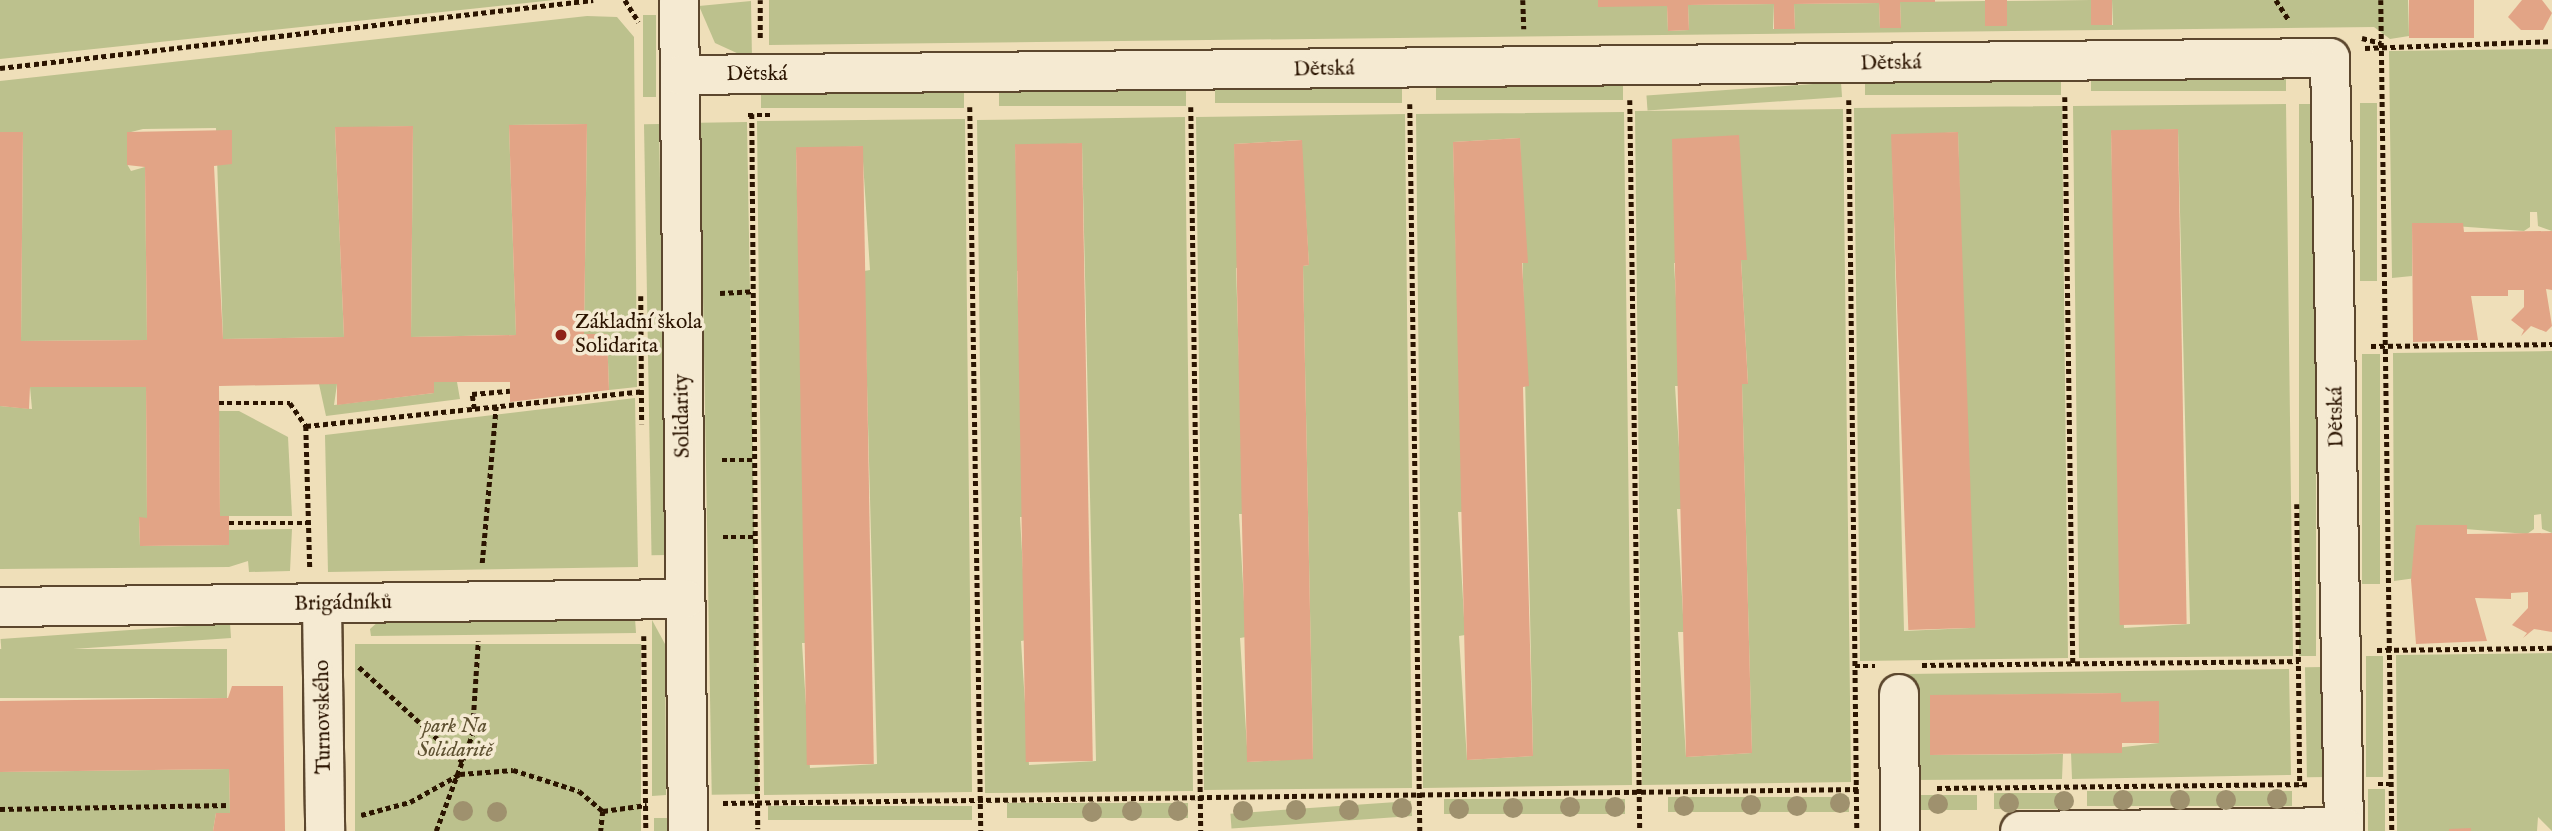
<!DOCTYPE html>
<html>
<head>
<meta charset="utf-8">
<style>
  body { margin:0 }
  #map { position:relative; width:2552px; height:831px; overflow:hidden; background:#efdfb9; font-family:"IM FELL English",serif }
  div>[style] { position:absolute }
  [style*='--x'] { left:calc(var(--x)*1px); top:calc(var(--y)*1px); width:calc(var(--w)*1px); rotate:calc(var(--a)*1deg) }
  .green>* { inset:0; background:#bcc18d; transform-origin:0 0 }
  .building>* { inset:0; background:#e2a486; transform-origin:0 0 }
  .path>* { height:4.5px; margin-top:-2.25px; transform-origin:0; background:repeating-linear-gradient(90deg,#2b1400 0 5px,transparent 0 8.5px) }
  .roads { filter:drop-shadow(2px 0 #5c472e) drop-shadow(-2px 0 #5c472e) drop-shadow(0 2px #5c472e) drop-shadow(0 -2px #5c472e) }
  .minor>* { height:38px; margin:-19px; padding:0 19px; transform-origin:19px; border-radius:19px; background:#f5ead2 }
  .trees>* { width:20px; height:20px; margin:-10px; border-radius:50%; background:#9f916e }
  .dots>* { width:19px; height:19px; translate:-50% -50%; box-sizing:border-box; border:4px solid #f5ead2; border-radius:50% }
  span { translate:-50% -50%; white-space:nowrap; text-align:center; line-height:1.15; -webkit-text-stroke:7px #f5ead2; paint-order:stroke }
  .street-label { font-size:21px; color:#2b1400 }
  .poi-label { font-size:21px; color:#2b1400 }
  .left { translate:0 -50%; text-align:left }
  .park-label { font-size:21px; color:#5e5131; font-style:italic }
</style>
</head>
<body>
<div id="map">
  <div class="green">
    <i style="clip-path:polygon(0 0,554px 0,0 59px)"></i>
    <i style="clip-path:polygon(769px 0,1598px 0,1667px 6px,1668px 31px,1689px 30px,1688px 5px,1774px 4px,1773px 29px,1795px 29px,1794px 4px,1879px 3px,1880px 28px,1901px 27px,1900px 2px,1985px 1px,1985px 26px,2006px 26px,2007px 1px,2091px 0,2092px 25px,2113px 25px,2112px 0,2408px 0,2409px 36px,2390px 39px,2374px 27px,769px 45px)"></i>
    <i style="clip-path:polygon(751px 1px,752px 60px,715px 43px,699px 6px)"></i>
    <i style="left:643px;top:15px;width:13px;height:82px"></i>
    <i style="clip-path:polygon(587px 16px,617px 17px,634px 37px,637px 387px,609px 390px,607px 334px,584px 334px,587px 124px,509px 125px,516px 335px,411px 337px,413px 126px,335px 128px,344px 337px,223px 339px,216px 128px,143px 129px,127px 133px,127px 164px,131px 171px,145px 167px,147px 340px,21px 341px,23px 132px,0 132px,0 81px)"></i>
    <i style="clip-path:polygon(2552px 49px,2552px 231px,2538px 226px,2537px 212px,2530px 212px,2530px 227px,2524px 231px,2412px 223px,2412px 276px,2392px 278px,2389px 51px)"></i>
    <i style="left:2286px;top:77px;width:14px;height:195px;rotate:90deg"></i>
    <i style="left:2061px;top:80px;width:15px;height:196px;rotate:90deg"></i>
    <i style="left:1841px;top:82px;width:15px;height:195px;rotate:86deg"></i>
    <i style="left:1623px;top:85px;width:15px;height:187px;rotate:90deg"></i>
    <i style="left:1402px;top:88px;width:15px;height:187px;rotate:90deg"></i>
    <i style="left:1186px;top:91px;width:15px;height:187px;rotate:90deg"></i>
    <i style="left:964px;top:93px;width:15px;height:203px;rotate:90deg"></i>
    <i style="left:2360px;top:103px;width:17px;height:178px"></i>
    <i style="clip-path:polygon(evenodd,2286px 104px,2293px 656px,2079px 658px,2073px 106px,2286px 104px,2178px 129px,2190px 624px,2124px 628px,2111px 133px,2178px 129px)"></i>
    <i style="left:2299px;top:104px;width:17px;height:552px"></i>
    <i style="clip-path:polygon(evenodd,2062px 106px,2068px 658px,1860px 661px,1854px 108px,2062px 106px,1958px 132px,1970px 628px,1904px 631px,1892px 137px,1958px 132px)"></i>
    <i style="clip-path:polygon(evenodd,1843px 109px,1851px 782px,1642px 785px,1635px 111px,1843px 109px,1747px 259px,1741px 260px,1748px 383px,1742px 384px,1752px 753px,1686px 757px,1678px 632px,1684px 632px,1677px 509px,1683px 509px,1675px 386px,1681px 386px,1674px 263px,1747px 259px)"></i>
    <i style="clip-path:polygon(evenodd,1624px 112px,1632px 785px,1423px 788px,1416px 114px,1624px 112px,1520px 138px,1533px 756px,1467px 760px,1459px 636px,1465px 635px,1458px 512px,1463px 512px,1453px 142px,1520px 138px)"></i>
    <i style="clip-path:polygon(evenodd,1405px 114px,1412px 788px,1204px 790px,1196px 117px,1405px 114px,1301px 140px,1309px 265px,1303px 266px,1313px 758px,1248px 762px,1240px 638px,1246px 637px,1239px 514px,1244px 514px,1236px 268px,1242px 267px,1234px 144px,1301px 140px)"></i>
    <i style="clip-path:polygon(evenodd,1185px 117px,1193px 791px,985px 793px,977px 120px,1185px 117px,1082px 143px,1096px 761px,1029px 765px,1021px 641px,1027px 640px,1020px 517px,1025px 517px,1017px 271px,1022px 271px,1015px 147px,1082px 143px)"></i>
    <i style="clip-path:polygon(evenodd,965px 119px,972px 792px,764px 795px,757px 121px,965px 119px,862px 146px,870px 270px,864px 271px,877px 764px,810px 768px,802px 643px,808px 643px,796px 150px,862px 146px)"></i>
    <i style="left:747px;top:122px;width:672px;height:47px;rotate:89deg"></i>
    <i style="left:659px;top:124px;width:431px;height:15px;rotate:89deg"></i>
    <i style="clip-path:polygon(2552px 351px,2552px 533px,2542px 529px,2541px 514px,2534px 515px,2534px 529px,2527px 534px,2416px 525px,2416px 578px,2394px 581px,2393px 353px)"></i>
    <i style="left:2362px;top:354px;width:18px;height:230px"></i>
    <i style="clip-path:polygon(434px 382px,457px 382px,460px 399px,326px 416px,319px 384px,337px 384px,334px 405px,434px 393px)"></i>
    <i style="clip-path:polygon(30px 387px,146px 387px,147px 518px,139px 518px,140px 546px,228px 545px,229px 530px,292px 529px,290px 571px,249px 572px,248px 561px,229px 567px,0 569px,0 406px,32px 409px)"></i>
    <i style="clip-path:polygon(635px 398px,638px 567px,328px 572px,325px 435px)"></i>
    <i style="clip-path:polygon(219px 411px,239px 411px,288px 437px,292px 516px,220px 516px)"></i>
    <i style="clip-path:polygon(635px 618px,636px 633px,371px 636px,370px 629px,379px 621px)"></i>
    <i style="clip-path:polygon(652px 620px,665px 644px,666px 795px,652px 796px)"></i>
    <i style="left:230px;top:623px;width:15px;height:230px;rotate:86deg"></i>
    <i style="left:641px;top:644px;width:187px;height:286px;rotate:90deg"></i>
    <i style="left:227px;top:649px;width:49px;height:227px;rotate:90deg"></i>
    <i style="clip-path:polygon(2552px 653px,2552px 831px,2538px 817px,2537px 831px,2397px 831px,2396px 655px)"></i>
    <i style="left:2366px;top:656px;width:17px;height:121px"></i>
    <i style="left:2324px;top:667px;width:110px;height:19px;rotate:89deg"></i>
    <i style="clip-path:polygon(2289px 669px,2291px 775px,2072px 779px,2071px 753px,2159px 743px,2159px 702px,2121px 702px,2120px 693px,1930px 696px,1930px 755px,2063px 754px,2062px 779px,1908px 780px,1907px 674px)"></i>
    <i style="clip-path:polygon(229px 769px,230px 813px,216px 813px,213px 831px,0 831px,0 772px)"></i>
    <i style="left:2368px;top:789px;width:17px;height:42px"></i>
    <i style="left:2292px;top:791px;width:15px;height:205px;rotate:90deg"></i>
    <i style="left:2069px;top:793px;width:16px;height:75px;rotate:90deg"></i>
    <i style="left:1977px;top:795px;width:15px;height:69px;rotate:90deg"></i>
    <i style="left:1849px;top:797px;width:15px;height:181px;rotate:90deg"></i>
    <i style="left:1625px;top:799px;width:15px;height:181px;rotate:90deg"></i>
    <i style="left:1411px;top:801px;width:15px;height:181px;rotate:86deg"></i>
    <i style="left:1188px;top:803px;width:15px;height:181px;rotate:90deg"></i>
    <i style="left:972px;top:806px;width:14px;height:204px;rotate:90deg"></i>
    <i style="left:654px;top:818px;width:15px;height:13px"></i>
  </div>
  <div class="building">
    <i style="clip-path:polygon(1598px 0,1935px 0,1935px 2px,1900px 2px,1901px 28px,1880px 28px,1879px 3px,1794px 4px,1795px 29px,1774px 29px,1774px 4px,1688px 5px,1689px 30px,1668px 31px,1667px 6px,1598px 7px)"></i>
    <i style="left:1985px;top:0;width:22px;height:26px"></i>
    <i style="left:2091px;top:0;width:21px;height:25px"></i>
    <i style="left:2409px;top:0;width:65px;height:38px"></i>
    <i style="clip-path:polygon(2522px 0,2542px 0,2552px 13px,2543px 30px,2521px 30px,2508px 17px)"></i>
    <i style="clip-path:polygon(587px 124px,584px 334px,607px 334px,609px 390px,510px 402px,510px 382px,434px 382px,434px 393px,337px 405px,337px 384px,219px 386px,220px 516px,229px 516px,229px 545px,140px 546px,139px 517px,147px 518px,146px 387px,30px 387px,29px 409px,0 406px,0 132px,23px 132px,21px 341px,147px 340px,145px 167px,127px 165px,127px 132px,232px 130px,232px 164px,214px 166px,223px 339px,344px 337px,335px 127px,413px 126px,411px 337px,516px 335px,509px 125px)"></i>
    <i style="left:2178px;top:129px;width:495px;height:67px;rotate:89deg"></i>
    <i style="left:1958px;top:132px;width:496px;height:67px;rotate:88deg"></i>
    <i style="clip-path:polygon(1739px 135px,1747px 260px,1741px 260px,1748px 384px,1742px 384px,1752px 753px,1686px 757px,1672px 139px)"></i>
    <i style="clip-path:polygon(1520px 138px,1528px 263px,1522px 263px,1529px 386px,1523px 387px,1533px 756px,1467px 760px,1453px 142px)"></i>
    <i style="clip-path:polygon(1302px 140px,1309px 265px,1303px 266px,1313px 759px,1247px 762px,1234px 144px)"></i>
    <i style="left:1082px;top:143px;width:618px;height:67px;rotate:89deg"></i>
    <i style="left:863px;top:146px;width:618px;height:67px;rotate:89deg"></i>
    <i style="clip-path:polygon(2412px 223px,2463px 223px,2464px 232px,2552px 231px,2552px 290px,2546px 289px,2552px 326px,2546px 332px,2531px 326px,2521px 336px,2524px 330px,2511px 320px,2524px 307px,2524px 290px,2508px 290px,2508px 296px,2471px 296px,2478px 340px,2413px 342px)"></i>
    <i style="clip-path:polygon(2416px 525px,2467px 525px,2467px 534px,2552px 533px,2552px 632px,2534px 629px,2523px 638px,2527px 633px,2512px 625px,2528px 608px,2528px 592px,2511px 593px,2511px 599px,2475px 598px,2487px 641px,2416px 644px,2411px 580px)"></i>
    <i style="clip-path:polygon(232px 686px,283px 686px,285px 831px,213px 831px,216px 813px,230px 813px,229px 769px,0 772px,0 701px,228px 698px)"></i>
    <i style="clip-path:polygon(2121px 693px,2121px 702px,2159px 701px,2159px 743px,2122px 743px,2122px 753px,1930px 755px,1930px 695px)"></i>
    <i style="clip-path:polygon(2471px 828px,2471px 831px,2449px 831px,2449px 829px)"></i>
  </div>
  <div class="path">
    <i style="--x:625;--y:0;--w:26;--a:58"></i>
    <i style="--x:1523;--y:0;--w:29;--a:88"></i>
    <i style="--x:2276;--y:0;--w:24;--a:57"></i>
    <i style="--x:2381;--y:0;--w:831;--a:89.24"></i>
    <i style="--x:760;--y:38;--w:38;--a:-90"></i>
    <i style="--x:2362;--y:38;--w:20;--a:15"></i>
    <i style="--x:2365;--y:48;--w:187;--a:-2.1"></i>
    <i style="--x:0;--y:68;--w:597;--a:-6.54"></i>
    <i style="--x:2065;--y:97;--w:566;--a:89.19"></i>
    <i style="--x:1630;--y:100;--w:731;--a:89.22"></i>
    <i style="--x:1849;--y:100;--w:731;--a:89.37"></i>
    <i style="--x:1410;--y:104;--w:727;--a:89.21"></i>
    <i style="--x:970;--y:107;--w:724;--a:89.13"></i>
    <i style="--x:1191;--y:107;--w:724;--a:89.21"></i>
    <i style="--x:752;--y:114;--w:715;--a:89.52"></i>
    <i style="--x:748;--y:115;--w:23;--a:0"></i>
    <i style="--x:720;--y:293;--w:34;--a:-3"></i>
    <i style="--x:641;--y:296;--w:128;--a:89.6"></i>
    <i style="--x:2371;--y:346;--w:181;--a:-0.6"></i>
    <i style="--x:219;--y:403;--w:71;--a:0"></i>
    <i style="--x:290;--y:403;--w:28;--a:55"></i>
    <i style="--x:306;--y:426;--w:142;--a:88.4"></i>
    <i style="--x:474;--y:409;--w:15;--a:-98"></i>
    <i style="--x:472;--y:394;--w:38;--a:-5"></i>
    <i style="--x:306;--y:426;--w:338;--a:-5.9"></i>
    <i style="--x:722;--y:460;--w:34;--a:0"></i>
    <i style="--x:2297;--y:504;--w:282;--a:89.4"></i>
    <i style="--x:229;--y:523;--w:80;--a:0"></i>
    <i style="--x:723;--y:537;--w:34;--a:0"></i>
    <i style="--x:482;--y:563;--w:157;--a:-84.9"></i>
    <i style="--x:644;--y:636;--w:195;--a:89.4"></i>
    <i style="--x:2377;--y:650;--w:175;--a:-0.7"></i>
    <i style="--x:1922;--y:665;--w:377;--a:-0.6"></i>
    <i style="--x:1855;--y:666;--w:20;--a:0"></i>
    <i style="--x:359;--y:667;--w:141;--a:42.4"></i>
    <i style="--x:2378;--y:784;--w:14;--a:0"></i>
    <i style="--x:1937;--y:788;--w:370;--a:-0.6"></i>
    <i style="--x:723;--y:803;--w:1139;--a:-0.7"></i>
    <i style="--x:0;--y:809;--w:229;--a:-1"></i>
    <i style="--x:603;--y:811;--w:44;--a:-7.8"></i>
    <i style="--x:361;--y:815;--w:51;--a:-14.9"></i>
    <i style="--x:410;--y:802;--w:57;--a:-29.2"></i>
    <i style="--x:460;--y:774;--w:53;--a:-4.3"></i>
    <i style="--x:513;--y:770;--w:69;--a:17.7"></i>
    <i style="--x:579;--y:791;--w:31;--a:40"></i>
    <i style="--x:603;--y:811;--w:20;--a:96"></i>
    <i style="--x:436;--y:831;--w:103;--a:-69.4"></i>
    <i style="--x:472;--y:735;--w:94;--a:-86.3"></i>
  </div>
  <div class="roads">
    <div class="minor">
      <i style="--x:679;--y:0;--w:831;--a:89.38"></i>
      <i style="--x:680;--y:75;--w:1650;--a:-0.59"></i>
      <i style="--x:2330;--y:58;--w:773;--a:88.96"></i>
      <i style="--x:322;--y:604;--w:227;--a:89.2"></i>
      <i style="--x:0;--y:607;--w:685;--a:-0.67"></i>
      <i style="--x:1899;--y:694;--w:137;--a:89.6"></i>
      <i style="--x:2020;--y:831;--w:324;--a:-0.7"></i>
    </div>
  </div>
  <div class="trees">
    <i style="left:2277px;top:799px"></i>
    <i style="left:2123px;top:800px"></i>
    <i style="left:2180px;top:800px"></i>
    <i style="left:2226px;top:800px"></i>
    <i style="left:2064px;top:801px"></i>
    <i style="left:1840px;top:803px"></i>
    <i style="left:2009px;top:803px"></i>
    <i style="left:1938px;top:804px"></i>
    <i style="left:1751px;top:805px"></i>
    <i style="left:1684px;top:806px"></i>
    <i style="left:1797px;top:806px"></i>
    <i style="left:1570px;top:807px"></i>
    <i style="left:1615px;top:807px"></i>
    <i style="left:1402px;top:808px"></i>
    <i style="left:1513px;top:808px"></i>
    <i style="left:1459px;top:809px"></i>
    <i style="left:1296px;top:810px"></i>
    <i style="left:1349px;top:810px"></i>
    <i style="left:463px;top:811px"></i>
    <i style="left:1132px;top:811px"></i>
    <i style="left:1178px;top:811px"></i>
    <i style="left:1243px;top:811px"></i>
    <i style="left:497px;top:812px"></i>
    <i style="left:1092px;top:812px"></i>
  </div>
  <div class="dots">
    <i style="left:561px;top:335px;background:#8f2418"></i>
  </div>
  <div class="street-label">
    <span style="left:1891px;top:64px;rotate:-1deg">Dětská</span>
    <span style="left:1324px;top:70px;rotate:-1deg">Dětská</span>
    <span style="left:757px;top:75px">Dětská</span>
    <span style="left:683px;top:416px;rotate:-91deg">Solidarity</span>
    <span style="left:2337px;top:417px;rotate:-91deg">Dětská</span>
    <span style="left:343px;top:604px;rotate:-1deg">Brigádníků</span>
    <span style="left:324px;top:717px;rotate:-91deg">Turnovského</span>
  </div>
  <div class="poi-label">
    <span class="left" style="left:575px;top:335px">Základní škola<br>Solidarita</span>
  </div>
  <div class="park-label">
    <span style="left:455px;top:739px">park Na<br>Solidaritě</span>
  </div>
</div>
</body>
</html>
